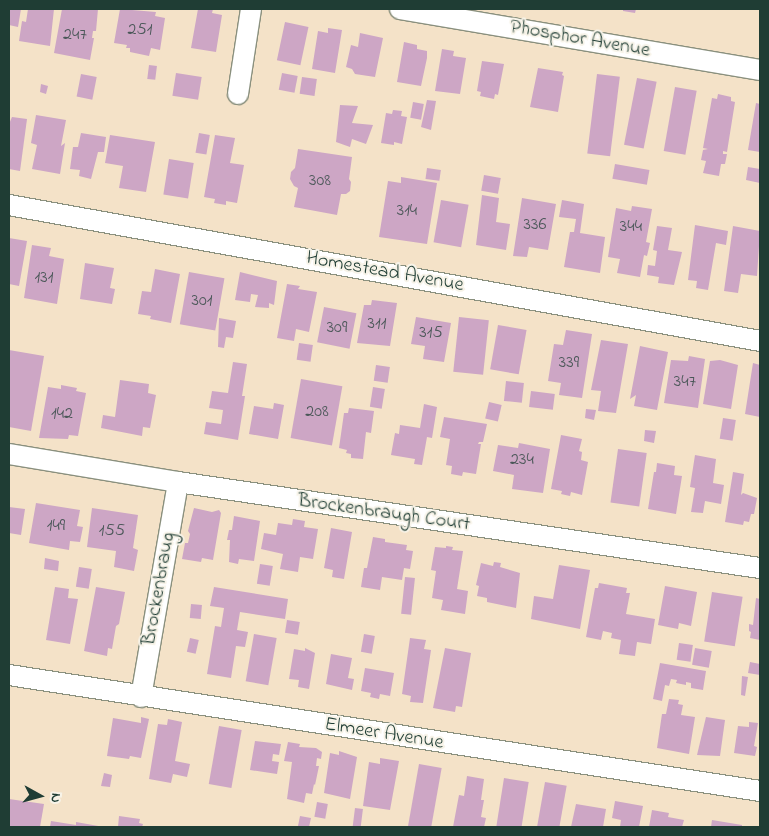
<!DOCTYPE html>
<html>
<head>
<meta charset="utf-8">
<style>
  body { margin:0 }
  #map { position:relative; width:769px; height:836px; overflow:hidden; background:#f4e2c8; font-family:"Indie Flower",sans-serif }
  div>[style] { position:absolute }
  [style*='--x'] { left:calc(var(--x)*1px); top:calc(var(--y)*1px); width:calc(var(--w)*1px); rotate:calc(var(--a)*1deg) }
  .building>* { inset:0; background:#cda6c5; transform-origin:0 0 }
  .roads { filter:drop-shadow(1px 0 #8a907e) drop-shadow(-1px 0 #8a907e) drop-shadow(0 1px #8a907e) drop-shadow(0 -1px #8a907e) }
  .minor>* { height:20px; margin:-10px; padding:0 10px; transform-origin:10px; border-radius:10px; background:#fff }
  span { translate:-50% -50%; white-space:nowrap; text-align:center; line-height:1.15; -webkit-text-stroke:4px #f7f3e8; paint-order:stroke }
  .number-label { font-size:18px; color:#4a5758 }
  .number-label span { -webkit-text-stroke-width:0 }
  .street-label { font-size:20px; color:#1f3d34 }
  .frame { position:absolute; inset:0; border:10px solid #1f3d34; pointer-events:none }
  .north { position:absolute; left:15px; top:771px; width:50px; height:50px; -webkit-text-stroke:4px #f7f3e8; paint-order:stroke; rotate:97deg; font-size:14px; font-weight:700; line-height:20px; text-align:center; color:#1f3d34 }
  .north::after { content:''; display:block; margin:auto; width:18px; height:22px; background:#1f3d34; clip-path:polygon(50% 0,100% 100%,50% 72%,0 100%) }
</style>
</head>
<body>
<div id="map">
  <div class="building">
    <i style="clip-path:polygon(9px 9px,21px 9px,18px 27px,9px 25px)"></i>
    <i style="clip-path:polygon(28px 9px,54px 9px,50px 46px,19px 41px,22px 21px,26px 22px)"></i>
    <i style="clip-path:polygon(62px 9px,98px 9px,96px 31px,93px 31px,92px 38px,94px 38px,90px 60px,54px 53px)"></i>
    <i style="clip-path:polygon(120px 9px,156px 12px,155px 16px,165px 18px,160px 50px,151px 48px,149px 56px,130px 52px,130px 48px,126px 48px,127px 45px,114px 43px)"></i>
    <i style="clip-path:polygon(198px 9px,213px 9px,212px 13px,222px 15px,216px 52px,191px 48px)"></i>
    <i style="clip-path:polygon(623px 9px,636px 9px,635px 13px,623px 11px)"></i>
    <i style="left:285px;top:22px;width:24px;height:39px;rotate:12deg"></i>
    <i style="clip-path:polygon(328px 28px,342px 30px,335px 73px,312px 69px,318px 31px,328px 33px)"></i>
    <i style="clip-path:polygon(360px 33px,383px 38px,375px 77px,355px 74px,352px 69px,346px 67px,351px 45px,358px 47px)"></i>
    <i style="clip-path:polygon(404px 42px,417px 45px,417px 49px,427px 51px,427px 58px,421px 86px,397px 82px)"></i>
    <i style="clip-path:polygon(442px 49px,454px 51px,453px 56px,466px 58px,460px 94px,435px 91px)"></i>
    <i style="clip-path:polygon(482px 61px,504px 64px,498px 95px,495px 94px,494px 99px,480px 96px,481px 92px,477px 91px)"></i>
    <i style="left:149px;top:65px;width:8px;height:14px;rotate:7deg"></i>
    <i style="clip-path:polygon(538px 68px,563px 72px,562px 75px,564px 76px,558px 112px,530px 107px)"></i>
    <i style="left:176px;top:73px;width:26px;height:23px;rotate:9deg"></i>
    <i style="left:282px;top:73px;width:16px;height:17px;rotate:11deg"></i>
    <i style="left:81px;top:74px;width:16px;height:23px;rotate:11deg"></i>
    <i style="left:597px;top:74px;width:23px;height:80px;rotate:7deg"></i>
    <i style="left:302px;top:77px;width:15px;height:17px;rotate:8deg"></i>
    <i style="left:637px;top:78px;width:20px;height:68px;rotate:11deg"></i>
    <i style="clip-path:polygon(41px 84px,48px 86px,46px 94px,40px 92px)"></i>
    <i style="left:675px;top:87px;width:22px;height:65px;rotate:10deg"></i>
    <i style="clip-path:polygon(718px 94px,731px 97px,731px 101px,735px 102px,727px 152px,723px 151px,723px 154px,727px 154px,725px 164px,721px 164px,719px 176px,703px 173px,706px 161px,701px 160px,703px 150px,708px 149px,703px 148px,712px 98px,717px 99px)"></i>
    <i style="clip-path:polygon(427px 100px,436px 101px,431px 130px,421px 127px)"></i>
    <i style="left:413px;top:102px;width:11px;height:16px;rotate:10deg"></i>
    <i style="clip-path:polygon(756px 103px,760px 104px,760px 152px,748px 150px)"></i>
    <i style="clip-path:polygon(340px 105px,358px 106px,352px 123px,373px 125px,366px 144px,352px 139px,350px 147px,336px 142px)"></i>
    <i style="clip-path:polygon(393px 110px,402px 111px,401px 116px,407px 117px,402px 144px,394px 142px,394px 145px,381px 143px,386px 113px,392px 114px)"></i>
    <i style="clip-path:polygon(36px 115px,66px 120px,61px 146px,65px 143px,60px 174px,32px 169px,37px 145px,31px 143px)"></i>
    <i style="clip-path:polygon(12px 117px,27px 119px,20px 171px,9px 169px,9px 124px)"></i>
    <i style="clip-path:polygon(81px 133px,106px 137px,104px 152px,98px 152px,91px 179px,79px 176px,80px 170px,70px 169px,73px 147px,78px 147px)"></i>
    <i style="left:199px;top:133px;width:11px;height:20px;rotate:10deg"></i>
    <i style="clip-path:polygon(110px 135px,155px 142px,146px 192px,119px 188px,123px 166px,105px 163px)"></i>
    <i style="clip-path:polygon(215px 135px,235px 138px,230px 163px,244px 165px,237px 203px,226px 201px,226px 205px,214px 203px,215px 199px,204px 197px)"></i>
    <i style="clip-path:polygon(298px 149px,352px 157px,349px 179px,351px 182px,350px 191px,346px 194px,341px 194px,337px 215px,294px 207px,298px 188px,294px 186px,290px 179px,291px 172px,295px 168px)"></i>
    <i style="left:169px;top:159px;width:25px;height:36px;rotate:9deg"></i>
    <i style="left:615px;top:164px;width:35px;height:15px;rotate:10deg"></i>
    <i style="clip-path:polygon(748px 167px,760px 169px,760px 183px,746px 180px)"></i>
    <i style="left:427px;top:168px;width:14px;height:11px;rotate:8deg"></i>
    <i style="left:484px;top:175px;width:17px;height:16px;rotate:10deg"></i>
    <i style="clip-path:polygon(401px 177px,437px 183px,427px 244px,379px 237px,388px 181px,401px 183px)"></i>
    <i style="clip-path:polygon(482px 195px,499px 198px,496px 222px,510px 224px,506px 250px,476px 245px)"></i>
    <i style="clip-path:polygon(522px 198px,556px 204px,548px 250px,529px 247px,527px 257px,513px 256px)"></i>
    <i style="left:441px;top:200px;width:28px;height:43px;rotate:10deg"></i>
    <i style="clip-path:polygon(562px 200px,584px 204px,580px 233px,605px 237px,600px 273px,564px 267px,570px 232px,574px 232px,576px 219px,559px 217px)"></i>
    <i style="clip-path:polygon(632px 206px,652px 209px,646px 242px,650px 243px,647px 256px,644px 255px,640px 277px,617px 273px,620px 259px,608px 257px,616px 208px,631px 211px)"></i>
    <i style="clip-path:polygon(695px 225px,728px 231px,726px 245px,716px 243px,708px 290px,696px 288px,697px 281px,688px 280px)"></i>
    <i style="clip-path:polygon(657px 226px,672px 228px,668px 250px,682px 252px,674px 285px,658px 283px,659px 277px,647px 275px,648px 265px,655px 266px,657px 251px,653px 250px)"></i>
    <i style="clip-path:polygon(733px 226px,760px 231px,757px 276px,741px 274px,738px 293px,724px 291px)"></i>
    <i style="clip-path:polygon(9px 238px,27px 241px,19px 286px,9px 284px)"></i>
    <i style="clip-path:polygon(32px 245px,51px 248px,49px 256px,64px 259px,57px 304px,24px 298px)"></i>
    <i style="clip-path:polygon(85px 263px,114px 268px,110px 288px,115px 289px,112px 304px,80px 299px)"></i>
    <i style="clip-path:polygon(155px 269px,180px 274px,171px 323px,150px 319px,151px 316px,138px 314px,142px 291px,151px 292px)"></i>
    <i style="left:189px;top:272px;width:36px;height:53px;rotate:10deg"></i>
    <i style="clip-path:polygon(240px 272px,277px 281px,274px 305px,269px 303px,269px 308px,255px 307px,258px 295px,251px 294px,250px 302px,235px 300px)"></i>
    <i style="clip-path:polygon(287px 284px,300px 286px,298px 289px,317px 292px,309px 332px,296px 329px,294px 341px,277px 338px)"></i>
    <i style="clip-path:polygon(372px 300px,397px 303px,390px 346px,357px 343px,364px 305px,371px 305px)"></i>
    <i style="left:324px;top:307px;width:33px;height:36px;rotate:11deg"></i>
    <i style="clip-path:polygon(416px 317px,451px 323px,444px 362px,423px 359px,425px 346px,411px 344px)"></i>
    <i style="left:459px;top:317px;width:30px;height:55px;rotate:6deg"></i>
    <i style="clip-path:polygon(219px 318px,236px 321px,233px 338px,226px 337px,224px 348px,218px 347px)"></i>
    <i style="left:498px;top:325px;width:29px;height:45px;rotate:10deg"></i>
    <i style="clip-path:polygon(566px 330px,592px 334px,582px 398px,559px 395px,561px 383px,548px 381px,554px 344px,563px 345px)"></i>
    <i style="clip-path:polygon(601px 340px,628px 344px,616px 413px,598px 411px,601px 391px,591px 390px)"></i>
    <i style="left:299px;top:343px;width:14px;height:17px;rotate:8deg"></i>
    <i style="clip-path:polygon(640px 346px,668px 352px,657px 410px,634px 406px,636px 395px,630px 399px)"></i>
    <i style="clip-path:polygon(9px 350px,44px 356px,31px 431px,9px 427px)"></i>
    <i style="clip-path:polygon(689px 356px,705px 359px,698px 408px,664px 403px,671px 360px,688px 361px)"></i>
    <i style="clip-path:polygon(720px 360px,738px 365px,731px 409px,703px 404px,710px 361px)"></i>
    <i style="clip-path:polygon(233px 362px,247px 364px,242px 396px,245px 396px,238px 440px,204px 434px,206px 422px,221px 424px,223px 410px,209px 408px,212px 391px,228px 393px)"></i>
    <i style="clip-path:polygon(753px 363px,760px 365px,760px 417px,745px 414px)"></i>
    <i style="left:376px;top:365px;width:14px;height:16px;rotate:8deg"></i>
    <i style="left:301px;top:379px;width:42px;height:60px;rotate:10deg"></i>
    <i style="clip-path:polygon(120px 380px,149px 384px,148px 393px,156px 395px,150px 428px,143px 427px,142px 436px,101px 428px,103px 415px,115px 417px)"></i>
    <i style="left:506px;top:381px;width:18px;height:20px;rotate:6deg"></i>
    <i style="clip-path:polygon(61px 385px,77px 388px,76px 391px,86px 393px,78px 436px,69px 435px,68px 439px,39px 438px,48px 387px,61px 389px)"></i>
    <i style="left:373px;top:387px;width:12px;height:20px;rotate:9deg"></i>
    <i style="left:531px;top:391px;width:24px;height:16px;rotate:7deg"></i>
    <i style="left:489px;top:402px;width:13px;height:17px;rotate:13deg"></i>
    <i style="clip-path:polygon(274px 403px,284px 405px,278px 439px,249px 434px,254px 406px,273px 409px)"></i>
    <i style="clip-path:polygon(424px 404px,437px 407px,432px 438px,427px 437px,422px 465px,414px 464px,415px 459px,391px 455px,395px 433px,399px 434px,400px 425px,420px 428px)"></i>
    <i style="clip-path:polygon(349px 408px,374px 411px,371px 433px,366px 432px,363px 459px,351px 458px,351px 454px,346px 453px,347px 450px,339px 448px,344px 413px,348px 413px)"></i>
    <i style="clip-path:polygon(586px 409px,596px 410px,594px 420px,585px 418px)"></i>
    <i style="clip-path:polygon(444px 417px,487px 424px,483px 442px,479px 442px,478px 444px,481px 444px,476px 474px,463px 472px,462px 476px,451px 474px,452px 466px,446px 465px,450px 439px,440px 437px)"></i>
    <i style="left:723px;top:418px;width:13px;height:21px;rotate:9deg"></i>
    <i style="clip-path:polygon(645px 430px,656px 431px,654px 443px,644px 441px)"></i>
    <i style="clip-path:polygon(561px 435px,582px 439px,579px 451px,582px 452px,581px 460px,588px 462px,582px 495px,571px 492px,570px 496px,561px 494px,562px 491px,551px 489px)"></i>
    <i style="clip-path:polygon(519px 443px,550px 449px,543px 493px,512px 489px,514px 475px,493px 471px,498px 445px,518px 448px)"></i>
    <i style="left:618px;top:449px;width:29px;height:54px;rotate:8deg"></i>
    <i style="clip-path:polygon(695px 455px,716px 459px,713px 483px,724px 485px,721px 504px,705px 501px,703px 513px,691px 512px,695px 488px,690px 487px)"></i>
    <i style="clip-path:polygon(657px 463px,675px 466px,674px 475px,682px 476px,676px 514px,648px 509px,654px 472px,656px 472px)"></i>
    <i style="clip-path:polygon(733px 472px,744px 474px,741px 495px,743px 493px,757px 498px,754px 514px,751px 514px,749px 522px,744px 521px,743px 525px,725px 522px)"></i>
    <i style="clip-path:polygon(36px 503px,80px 510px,77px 526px,83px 527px,80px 542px,70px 541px,69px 550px,29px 543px)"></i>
    <i style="clip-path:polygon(9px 507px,25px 509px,21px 535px,9px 533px)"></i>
    <i style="clip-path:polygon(92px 508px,138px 515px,133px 548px,138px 550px,134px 571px,114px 567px,116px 551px,87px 547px)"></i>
    <i style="clip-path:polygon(194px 508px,212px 512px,219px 510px,221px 513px,213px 560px,202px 558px,201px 562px,182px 559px,185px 543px,188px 543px,190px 534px,188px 531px)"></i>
    <i style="clip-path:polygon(234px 516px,260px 521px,254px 561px,239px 559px,238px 564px,229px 562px,230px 540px,227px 540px,229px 530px,232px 530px)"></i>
    <i style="clip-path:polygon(293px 519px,305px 521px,304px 527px,318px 529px,313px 559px,300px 557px,298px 572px,280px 569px,283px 554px,261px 549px,264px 533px,276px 535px,278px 523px,292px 525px)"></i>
    <i style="clip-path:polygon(331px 528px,352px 532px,344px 579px,332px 577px,333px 570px,324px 568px)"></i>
    <i style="clip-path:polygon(373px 537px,385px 539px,385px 542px,407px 545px,406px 550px,413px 551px,410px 569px,404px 568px,402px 580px,382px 577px,380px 590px,361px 587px,364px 568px,367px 568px)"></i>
    <i style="clip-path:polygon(446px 546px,453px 547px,452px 550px,463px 551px,457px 589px,468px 591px,465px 614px,441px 610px,443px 600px,432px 598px,436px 571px,431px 570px,435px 547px,446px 548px)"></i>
    <i style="clip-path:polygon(45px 558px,59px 561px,58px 571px,44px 569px)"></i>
    <i style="clip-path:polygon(494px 562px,501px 563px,500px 567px,520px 573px,516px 608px,487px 602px,487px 598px,477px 596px,479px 586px,476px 585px,481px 563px,493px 566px)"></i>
    <i style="left:260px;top:564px;width:13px;height:20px;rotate:9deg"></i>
    <i style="clip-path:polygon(559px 565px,590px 570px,580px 629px,531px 619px,534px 596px,553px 599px)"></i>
    <i style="left:79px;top:567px;width:13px;height:20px;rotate:9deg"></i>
    <i style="left:405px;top:577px;width:10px;height:37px;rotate:6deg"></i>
    <i style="clip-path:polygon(599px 583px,627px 588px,626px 593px,630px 593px,626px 614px,655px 619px,651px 644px,637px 642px,635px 656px,619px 654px,621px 640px,611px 638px,612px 633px,603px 631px,601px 640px,586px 637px,595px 588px,598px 588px)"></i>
    <i style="clip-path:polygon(665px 586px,697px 592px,691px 626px,679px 623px,678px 629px,658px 625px)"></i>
    <i style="clip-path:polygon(55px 587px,69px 589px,68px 598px,78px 599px,70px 644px,46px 640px)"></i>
    <i style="clip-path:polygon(96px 587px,125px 592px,119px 624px,116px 626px,112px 649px,108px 648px,107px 656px,84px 651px)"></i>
    <i style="clip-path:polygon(214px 587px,288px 599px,285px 619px,240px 612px,237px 630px,248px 632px,245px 647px,236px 646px,231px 678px,207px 674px,215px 626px,221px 627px,224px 608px,210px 606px)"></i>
    <i style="left:712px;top:592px;width:31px;height:50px;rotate:9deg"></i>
    <i style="clip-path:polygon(756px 598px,760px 599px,760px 640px,750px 638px,751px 632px,749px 631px,749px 624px,753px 625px)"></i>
    <i style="left:191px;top:604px;width:11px;height:14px;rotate:5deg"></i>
    <i style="left:287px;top:620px;width:13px;height:13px;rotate:9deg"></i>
    <i style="left:254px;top:634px;width:23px;height:48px;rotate:10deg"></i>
    <i style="left:364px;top:634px;width:11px;height:18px;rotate:10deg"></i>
    <i style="left:190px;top:638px;width:9px;height:14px;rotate:13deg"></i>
    <i style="clip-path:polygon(410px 638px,426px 640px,424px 649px,431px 650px,423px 703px,410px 702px,411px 696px,402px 694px)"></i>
    <i style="left:679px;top:643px;width:14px;height:17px;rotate:8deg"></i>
    <i style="clip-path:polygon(305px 648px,315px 653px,309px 689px,298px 687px,299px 680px,289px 679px,294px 649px,305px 651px)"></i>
    <i style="clip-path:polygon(445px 648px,471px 653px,462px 707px,456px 706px,455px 712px,433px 708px)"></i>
    <i style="left:695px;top:648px;width:17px;height:17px;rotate:10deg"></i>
    <i style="clip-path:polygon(331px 654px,352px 658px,348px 678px,354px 679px,352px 690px,326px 684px)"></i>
    <i style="clip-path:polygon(750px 662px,760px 664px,760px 675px,748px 673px)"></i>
    <i style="clip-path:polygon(660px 663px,706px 671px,703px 690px,691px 688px,691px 683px,686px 682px,686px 685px,676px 683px,677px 680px,671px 679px,669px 686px,665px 685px,662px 701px,653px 699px)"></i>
    <i style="clip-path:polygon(365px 668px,394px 673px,390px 696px,380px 694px,379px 699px,370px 697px,371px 693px,361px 691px)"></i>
    <i style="clip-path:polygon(742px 676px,748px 677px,745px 696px,741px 695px)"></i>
    <i style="clip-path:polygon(669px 699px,679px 700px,678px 704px,683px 705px,681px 715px,695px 717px,689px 754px,657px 748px,662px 714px,666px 714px)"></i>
    <i style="clip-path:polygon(141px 717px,149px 719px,141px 758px,130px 756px,129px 759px,107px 756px,113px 718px,141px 723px)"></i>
    <i style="clip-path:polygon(706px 717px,725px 720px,720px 756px,697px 755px)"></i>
    <i style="clip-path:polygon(168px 719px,182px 722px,175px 761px,190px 764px,187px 777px,173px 774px,171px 783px,149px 779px,158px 724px,167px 725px)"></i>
    <i style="clip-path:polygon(749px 722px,758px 723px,754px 746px,757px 747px,755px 756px,734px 753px,738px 726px,749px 727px)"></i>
    <i style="left:219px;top:726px;width:23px;height:59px;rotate:10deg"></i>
    <i style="clip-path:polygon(255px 741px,281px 744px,279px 755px,273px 754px,272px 761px,279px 762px,277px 774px,250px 770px)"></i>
    <i style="clip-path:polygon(288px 742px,300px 744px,299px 747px,316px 748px,322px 752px,321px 759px,317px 758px,316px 766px,319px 766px,315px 785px,314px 784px,312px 794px,306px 793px,304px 803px,287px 799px,292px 762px,284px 761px)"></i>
    <i style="clip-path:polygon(339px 751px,357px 757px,350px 799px,324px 793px,330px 753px,339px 755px)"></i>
    <i style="clip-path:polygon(380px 758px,399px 761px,390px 810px,363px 806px,369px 762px,380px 764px)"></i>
    <i style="left:419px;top:764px;width:23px;height:64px;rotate:10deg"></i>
    <i style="clip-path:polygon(104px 773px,112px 775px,110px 787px,101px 786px)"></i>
    <i style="clip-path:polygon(467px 776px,484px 779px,481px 800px,484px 800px,481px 817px,486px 818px,484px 827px,453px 827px,459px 795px,464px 796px)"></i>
    <i style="left:504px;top:778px;width:25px;height:50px;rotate:9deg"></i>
    <i style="left:545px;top:782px;width:22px;height:46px;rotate:10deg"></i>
    <i style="clip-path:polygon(9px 799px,44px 804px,40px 827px,9px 827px)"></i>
    <i style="clip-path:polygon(615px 801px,643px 806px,639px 827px,620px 827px,621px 820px,612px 818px)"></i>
    <i style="left:317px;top:802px;width:11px;height:15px;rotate:10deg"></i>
    <i style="clip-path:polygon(576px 804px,606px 809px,603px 827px,571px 827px)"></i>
    <i style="left:355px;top:808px;width:8px;height:19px;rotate:7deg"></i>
    <i style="clip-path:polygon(652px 810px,669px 813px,668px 817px,684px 820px,682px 827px,649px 827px)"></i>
    <i style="clip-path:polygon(119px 816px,140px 819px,139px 823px,143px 824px,142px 827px,118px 827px)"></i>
    <i style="clip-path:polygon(300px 816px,311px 818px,309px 827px,298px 826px)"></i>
    <i style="clip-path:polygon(712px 820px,742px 825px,742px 827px,711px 827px)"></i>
    <i style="clip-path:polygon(51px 821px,76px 825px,76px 822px,104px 827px,50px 827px)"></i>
  </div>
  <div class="roads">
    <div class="minor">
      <i style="--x:400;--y:9;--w:365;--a:9.6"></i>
      <i style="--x:238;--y:94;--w:86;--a:-81.3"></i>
      <i style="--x:9;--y:205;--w:763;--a:10.26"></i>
      <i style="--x:9;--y:454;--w:171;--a:9.4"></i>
      <i style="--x:178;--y:482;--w:588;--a:8.41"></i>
      <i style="--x:9;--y:675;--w:760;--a:8.78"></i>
      <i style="--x:141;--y:697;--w:218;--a:-80.2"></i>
    </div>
  </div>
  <div class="number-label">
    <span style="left:140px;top:30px">251</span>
    <span style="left:75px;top:35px">247</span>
    <span style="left:320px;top:181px">308</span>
    <span style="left:407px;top:211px">314</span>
    <span style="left:535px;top:225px">336</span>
    <span style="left:631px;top:227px">344</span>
    <span style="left:44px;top:278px">131</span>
    <span style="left:202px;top:301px">301</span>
    <span style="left:377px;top:324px">311</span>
    <span style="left:337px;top:328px">309</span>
    <span style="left:431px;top:333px">315</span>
    <span style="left:569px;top:363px">339</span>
    <span style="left:685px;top:382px">347</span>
    <span style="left:317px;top:412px">208</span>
    <span style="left:62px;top:414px">142</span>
    <span style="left:522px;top:460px">234</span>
    <span style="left:56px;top:526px">149</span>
    <span style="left:112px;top:531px">155</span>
  </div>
  <div class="street-label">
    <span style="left:580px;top:39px;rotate:10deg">Phosphor Avenue</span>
    <span style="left:385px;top:272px;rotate:10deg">Homestead Avenue</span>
    <span style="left:384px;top:513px;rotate:8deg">Brockenbraugh Court</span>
    <span style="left:159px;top:589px;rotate:-80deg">Brockenbraug</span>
    <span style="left:384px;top:734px;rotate:9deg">Elmeer Avenue</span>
  </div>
  <div class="frame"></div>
  <div class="north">N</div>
</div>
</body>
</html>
